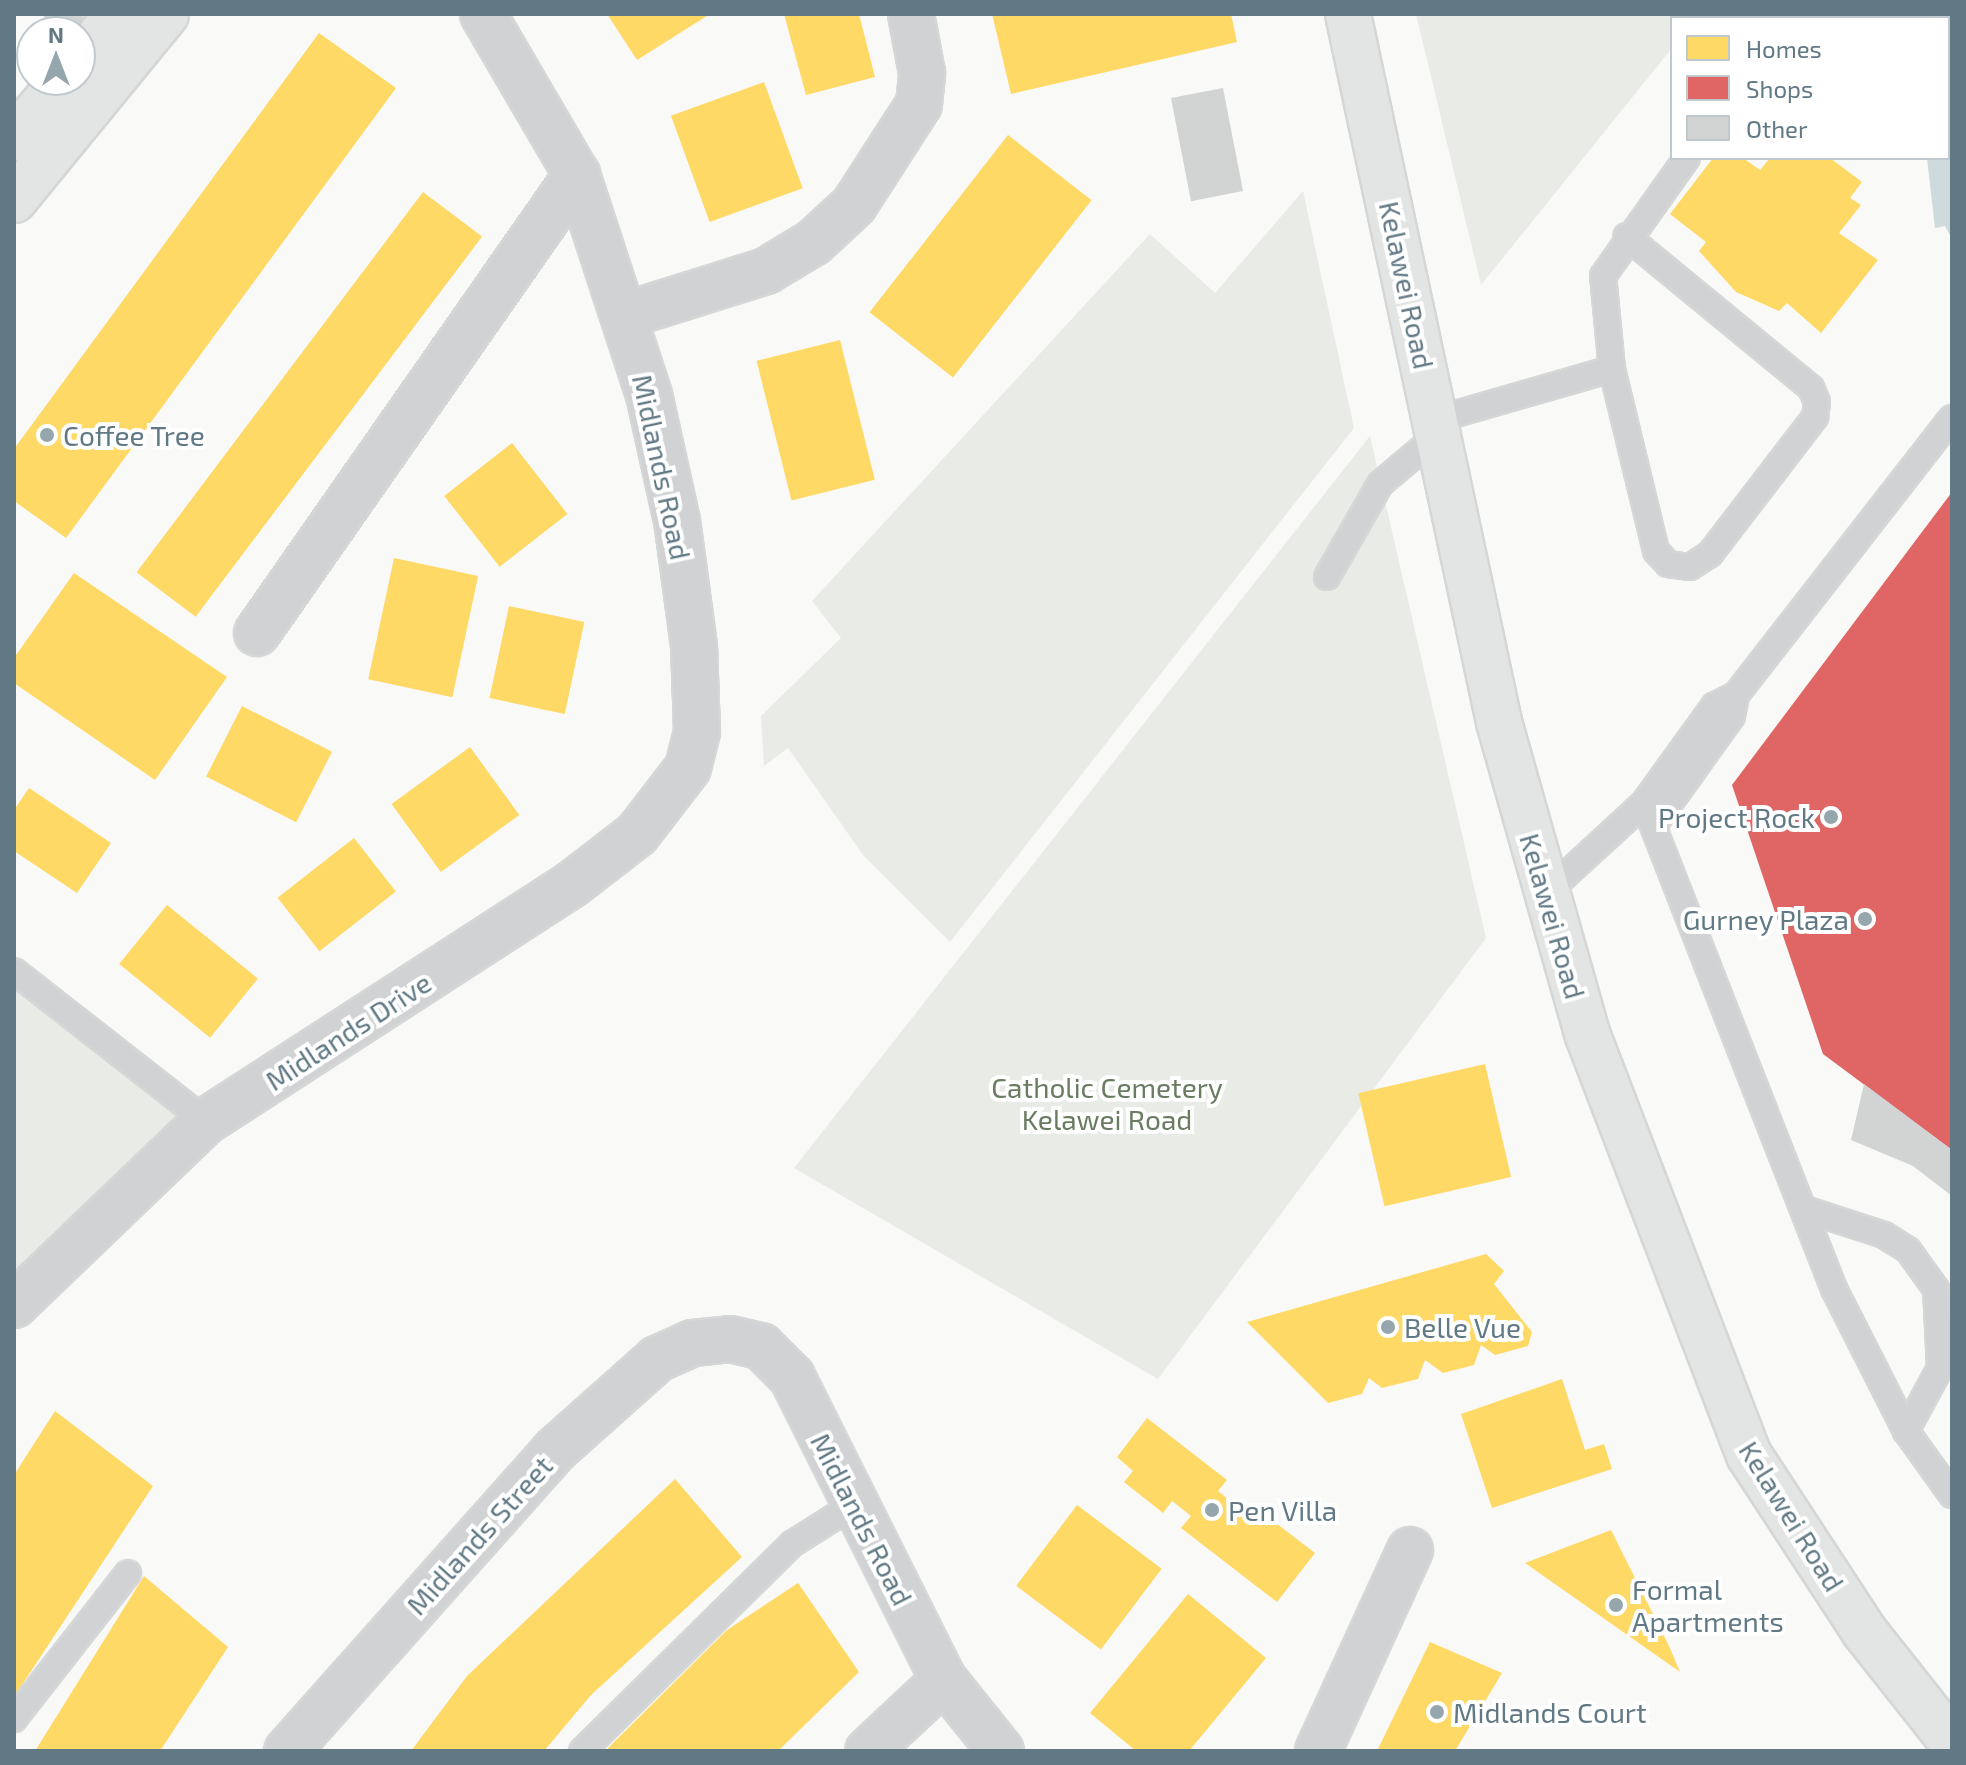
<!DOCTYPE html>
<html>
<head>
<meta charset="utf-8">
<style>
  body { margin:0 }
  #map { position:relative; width:1966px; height:1765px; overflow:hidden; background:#f9f9f8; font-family:"Exo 2",sans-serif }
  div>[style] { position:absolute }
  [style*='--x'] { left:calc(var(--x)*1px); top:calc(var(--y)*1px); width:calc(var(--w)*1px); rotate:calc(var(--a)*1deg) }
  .green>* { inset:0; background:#e9ece6; transform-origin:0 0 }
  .water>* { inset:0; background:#cedadb }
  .homes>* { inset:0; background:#ffd966; transform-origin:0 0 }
  .shops>* { inset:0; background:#e06666 }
  .building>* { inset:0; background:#d2d4d4; transform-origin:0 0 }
  .roads { filter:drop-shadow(2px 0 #d5d7d7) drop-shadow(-2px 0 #d5d7d7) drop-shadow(0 2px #d5d7d7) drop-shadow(0 -2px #d5d7d7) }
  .service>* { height:24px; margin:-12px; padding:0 12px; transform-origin:12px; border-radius:12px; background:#d0d2d3 }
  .minor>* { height:44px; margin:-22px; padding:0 22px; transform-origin:22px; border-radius:22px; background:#d0d2d3 }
  .secondary>* { height:44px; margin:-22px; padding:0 22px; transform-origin:22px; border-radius:22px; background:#e3e4e4 }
  .primary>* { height:44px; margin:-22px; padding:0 22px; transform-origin:22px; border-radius:22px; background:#e3e4e4 }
  .dots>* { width:22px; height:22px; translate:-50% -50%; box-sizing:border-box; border:4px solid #fff; border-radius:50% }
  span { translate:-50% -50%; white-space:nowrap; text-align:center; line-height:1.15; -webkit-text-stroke:8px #fff; paint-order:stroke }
  .street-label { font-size:28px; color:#617985 }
  .poi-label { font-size:28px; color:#617985 }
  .left { translate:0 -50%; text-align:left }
  .right { translate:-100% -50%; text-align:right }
  .park-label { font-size:28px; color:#697b61 }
  .frame { position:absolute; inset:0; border:16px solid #617985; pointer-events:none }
  .legend { position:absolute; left:1670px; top:16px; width:280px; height:144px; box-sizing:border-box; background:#fff; border:2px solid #c0c9ce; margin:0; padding:10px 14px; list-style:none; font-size:24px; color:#617985 }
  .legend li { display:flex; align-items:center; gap:16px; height:40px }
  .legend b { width:40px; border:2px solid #c0c9ce }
  .north { position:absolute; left:16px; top:16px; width:80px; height:80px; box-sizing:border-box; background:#fff; border:2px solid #c0c9ce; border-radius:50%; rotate:0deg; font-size:22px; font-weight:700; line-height:32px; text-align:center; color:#617985 }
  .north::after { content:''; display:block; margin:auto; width:28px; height:36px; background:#96a6ad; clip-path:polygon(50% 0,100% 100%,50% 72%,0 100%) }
</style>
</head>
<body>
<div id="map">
  <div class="green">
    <i style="clip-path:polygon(1416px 14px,1699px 14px,1672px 18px,1672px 48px,1481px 285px)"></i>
    <i style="left:1755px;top:14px;width:71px;height:5px"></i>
    <i style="clip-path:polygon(1303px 191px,1354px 428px,950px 942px,863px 855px,788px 748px,764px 766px,761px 716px,841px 638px,812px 601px,1150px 234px,1215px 293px)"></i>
    <i style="clip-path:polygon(1370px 436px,1486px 938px,1158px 1379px,794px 1168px)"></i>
    <i style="clip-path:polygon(14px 971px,206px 1121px,14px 1300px)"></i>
  </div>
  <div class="water">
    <i style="clip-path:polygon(1952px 126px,1952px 239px,1945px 226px,1935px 228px,1927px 158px,1948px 158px)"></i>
  </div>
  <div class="homes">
    <i style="clip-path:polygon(607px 14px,710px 14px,637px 60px)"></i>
    <i style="clip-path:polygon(784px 14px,859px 14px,875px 77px,806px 95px)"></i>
    <i style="clip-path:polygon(992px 14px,1231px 14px,1237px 42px,1011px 94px)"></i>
    <i style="clip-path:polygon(1847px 14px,1893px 14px,1890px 18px)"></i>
    <i style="clip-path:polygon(319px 33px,396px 88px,66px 538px,14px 501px,14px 449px)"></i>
    <i style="left:764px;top:82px;width:113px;height:99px;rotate:70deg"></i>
    <i style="left:1008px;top:135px;width:106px;height:225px;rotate:38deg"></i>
    <i style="clip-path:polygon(1713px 158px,1743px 158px,1760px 170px,1770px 158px,1830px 158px,1862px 182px,1850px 198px,1861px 205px,1839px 233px,1878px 260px,1821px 333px,1787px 303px,1779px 311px,1736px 292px,1699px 251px,1706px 242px,1670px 214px)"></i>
    <i style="left:423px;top:192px;width:74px;height:476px;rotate:37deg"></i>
    <i style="left:840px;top:340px;width:144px;height:86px;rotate:76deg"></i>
    <i style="left:512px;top:443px;width:90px;height:86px;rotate:52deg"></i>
    <i style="left:394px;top:558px;width:86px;height:124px;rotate:12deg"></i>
    <i style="clip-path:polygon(74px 573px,227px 677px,155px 780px,14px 683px,14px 658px)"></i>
    <i style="left:509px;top:606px;width:77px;height:94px;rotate:12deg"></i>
    <i style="left:242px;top:706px;width:101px;height:79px;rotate:27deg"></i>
    <i style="left:470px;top:747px;width:84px;height:97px;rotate:54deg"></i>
    <i style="clip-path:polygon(29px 788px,111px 843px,77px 893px,14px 851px,14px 810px)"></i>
    <i style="left:354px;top:838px;width:68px;height:97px;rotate:52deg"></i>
    <i style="left:167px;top:905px;width:117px;height:76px;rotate:39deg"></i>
    <i style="left:1485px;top:1064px;width:116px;height:130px;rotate:77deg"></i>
    <i style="clip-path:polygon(1486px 1254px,1504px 1271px,1494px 1284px,1532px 1332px,1528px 1346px,1495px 1355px,1481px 1345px,1474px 1365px,1443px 1373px,1425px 1360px,1418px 1379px,1382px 1388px,1369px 1378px,1362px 1394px,1328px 1403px,1247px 1322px)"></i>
    <i style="clip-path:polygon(1562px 1379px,1585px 1450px,1604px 1444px,1612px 1469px,1492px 1508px,1461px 1414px)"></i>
    <i style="clip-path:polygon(55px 1411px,153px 1486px,14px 1697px,14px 1475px)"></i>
    <i style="clip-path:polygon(1147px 1418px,1227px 1480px,1218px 1491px,1248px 1515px,1255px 1507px,1315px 1553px,1277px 1602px,1181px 1528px,1191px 1516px,1172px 1501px,1163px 1513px,1124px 1482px,1133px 1471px,1117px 1457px)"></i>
    <i style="clip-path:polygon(675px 1479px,742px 1557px,591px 1695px,544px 1751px,411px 1751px,467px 1676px)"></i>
    <i style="left:1077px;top:1505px;width:106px;height:101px;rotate:37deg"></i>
    <i style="clip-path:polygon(1611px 1530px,1669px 1646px,1680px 1672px,1525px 1563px)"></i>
    <i style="clip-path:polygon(144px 1576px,228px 1647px,160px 1751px,35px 1751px)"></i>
    <i style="clip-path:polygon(798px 1583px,859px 1672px,778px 1751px,605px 1751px,727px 1630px)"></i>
    <i style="clip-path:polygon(1188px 1594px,1266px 1658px,1189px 1751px,1136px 1751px,1090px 1713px)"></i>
    <i style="clip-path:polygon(1430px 1642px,1502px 1673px,1455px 1751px,1377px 1751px)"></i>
  </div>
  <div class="shops">
    <i style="clip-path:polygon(1952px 492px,1952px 1150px,1823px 1054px,1732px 785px)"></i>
  </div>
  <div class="building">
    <i style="left:1223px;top:88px;width:105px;height:53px;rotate:79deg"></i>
    <i style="clip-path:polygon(1864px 1084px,1952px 1150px,1952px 1196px,1913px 1166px,1851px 1140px)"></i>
  </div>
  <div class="roads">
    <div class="service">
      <i style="--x:58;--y:14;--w:27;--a:42"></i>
      <i style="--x:1612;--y:369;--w:187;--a:76.4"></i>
      <i style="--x:1656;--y:551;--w:18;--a:47"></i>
      <i style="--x:1668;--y:564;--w:22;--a:8"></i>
      <i style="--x:1690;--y:567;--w:24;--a:-33"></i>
      <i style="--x:1710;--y:554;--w:173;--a:-52.5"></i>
      <i style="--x:1815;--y:417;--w:15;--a:-82"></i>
      <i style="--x:1817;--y:402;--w:15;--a:-113"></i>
      <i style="--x:1811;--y:388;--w:239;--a:-140.6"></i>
      <i style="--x:1435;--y:420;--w:184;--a:-16.1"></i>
      <i style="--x:1612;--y:369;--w:93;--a:-95.5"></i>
      <i style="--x:1603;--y:276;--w:145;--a:-54.6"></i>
      <i style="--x:1327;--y:577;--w:107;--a:-60.3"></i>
      <i style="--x:1380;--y:484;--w:75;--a:-40.1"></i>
      <i style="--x:1644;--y:803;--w:522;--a:68.65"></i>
      <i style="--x:1834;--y:1289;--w:159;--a:63.1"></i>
      <i style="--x:1906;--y:1431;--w:79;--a:54.3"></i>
      <i style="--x:1654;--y:825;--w:134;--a:-54.4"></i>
      <i style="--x:1732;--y:716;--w:21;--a:-79"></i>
      <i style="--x:1545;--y:894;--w:134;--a:-42.6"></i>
      <i style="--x:1644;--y:803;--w:120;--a:-54.2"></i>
      <i style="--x:1714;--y:706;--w:25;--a:-27"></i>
      <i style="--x:1736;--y:695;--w:351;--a:-52.1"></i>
      <i style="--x:14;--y:971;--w:244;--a:38"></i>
      <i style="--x:1804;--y:1209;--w:84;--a:18"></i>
      <i style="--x:1884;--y:1235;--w:28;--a:32"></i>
      <i style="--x:1908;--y:1250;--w:48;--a:54.3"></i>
      <i style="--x:1936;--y:1289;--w:79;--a:87.1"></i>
      <i style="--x:1940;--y:1368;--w:72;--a:118.4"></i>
      <i style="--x:14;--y:1719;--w:185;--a:-52"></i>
      <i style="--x:582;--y:1751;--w:295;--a:-44.6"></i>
      <i style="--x:792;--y:1544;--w:71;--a:-32.3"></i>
    </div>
    <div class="minor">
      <i style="--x:626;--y:315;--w:147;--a:-17.4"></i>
      <i style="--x:766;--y:271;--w:56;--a:-31.1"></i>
      <i style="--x:814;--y:242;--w:54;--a:-42.8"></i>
      <i style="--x:854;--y:205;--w:120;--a:-57.2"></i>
      <i style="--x:919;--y:104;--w:31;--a:-84"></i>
      <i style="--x:922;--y:73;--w:60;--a:-100.6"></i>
      <i style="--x:257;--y:633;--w:559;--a:-55.06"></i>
      <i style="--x:14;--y:1305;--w:266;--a:-43.8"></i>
      <i style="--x:206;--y:1121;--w:435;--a:-32.9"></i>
      <i style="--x:571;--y:885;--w:83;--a:-37.7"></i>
      <i style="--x:637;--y:834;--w:83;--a:-52.3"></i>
      <i style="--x:688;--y:768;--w:38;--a:-76"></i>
      <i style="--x:697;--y:731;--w:85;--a:-92"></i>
      <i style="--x:694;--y:646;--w:126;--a:-97.7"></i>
      <i style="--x:677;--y:521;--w:129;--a:-102.5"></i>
      <i style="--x:649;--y:395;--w:231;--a:-108.1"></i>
      <i style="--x:577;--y:175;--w:186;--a:-120.3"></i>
      <i style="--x:287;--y:1751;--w:403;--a:-48.3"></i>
      <i style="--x:555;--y:1450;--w:137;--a:-41.7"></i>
      <i style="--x:657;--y:1359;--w:39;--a:-24"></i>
      <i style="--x:693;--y:1343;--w:37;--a:-6"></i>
      <i style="--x:730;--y:1339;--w:32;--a:13"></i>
      <i style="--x:761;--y:1346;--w:44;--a:45"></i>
      <i style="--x:792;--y:1377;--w:339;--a:63.4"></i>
      <i style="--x:944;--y:1680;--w:91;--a:51.2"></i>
      <i style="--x:868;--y:1751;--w:104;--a:-43.1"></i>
      <i style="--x:1318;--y:1751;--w:221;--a:-65.4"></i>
    </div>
    <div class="secondary">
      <i style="--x:1348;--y:14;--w:724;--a:77.96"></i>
      <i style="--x:1499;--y:722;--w:326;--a:74.2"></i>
      <i style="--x:1588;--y:1036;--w:449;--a:69"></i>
      <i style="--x:1749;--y:1455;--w:210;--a:56.8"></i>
      <i style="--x:1864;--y:1631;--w:142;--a:51.6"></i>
    </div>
    <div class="primary">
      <i style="--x:80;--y:62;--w:61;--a:-52.4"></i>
      <i style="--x:14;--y:138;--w:77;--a:-49.2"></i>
      <i style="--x:14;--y:200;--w:240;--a:-50.7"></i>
    </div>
  </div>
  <div class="dots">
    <i style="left:47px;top:435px;background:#96a6ad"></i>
    <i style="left:1831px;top:817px;background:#96a6ad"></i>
    <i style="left:1865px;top:919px;background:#96a6ad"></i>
    <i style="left:1388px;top:1327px;background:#96a6ad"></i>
    <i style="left:1212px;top:1510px;background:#96a6ad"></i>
    <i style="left:1616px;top:1605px;background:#96a6ad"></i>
    <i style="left:1437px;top:1712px;background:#96a6ad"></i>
  </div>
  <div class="street-label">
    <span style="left:1407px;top:285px;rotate:78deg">Kelawei Road</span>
    <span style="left:662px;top:467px;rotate:78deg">Midlands Road</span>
    <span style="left:1553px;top:916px;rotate:74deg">Kelawei Road</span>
    <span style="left:348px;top:1031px;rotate:-33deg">Midlands Drive</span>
    <span style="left:1792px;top:1516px;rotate:58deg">Kelawei Road</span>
    <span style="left:862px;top:1519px;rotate:63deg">Midlands Road</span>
    <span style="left:479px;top:1535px;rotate:-48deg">Midlands Street</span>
  </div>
  <div class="poi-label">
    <span class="left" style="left:63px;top:435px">Coffee Tree</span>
    <span class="right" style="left:1815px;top:817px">Project Rock</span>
    <span class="right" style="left:1849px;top:919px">Gurney Plaza</span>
    <span class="left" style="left:1404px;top:1327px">Belle Vue</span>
    <span class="left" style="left:1228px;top:1510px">Pen Villa</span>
    <span class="left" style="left:1632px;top:1605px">Formal<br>Apartments</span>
    <span class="left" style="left:1453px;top:1712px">Midlands Court</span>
  </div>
  <div class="park-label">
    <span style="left:1107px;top:1103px">Catholic Cemetery<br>Kelawei Road</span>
  </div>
  <div class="frame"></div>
  <ul class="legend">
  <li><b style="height:22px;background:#ffd966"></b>Homes</li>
  <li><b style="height:22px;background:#e06666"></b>Shops</li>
  <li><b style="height:22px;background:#d2d4d4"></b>Other</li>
  </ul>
  <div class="north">N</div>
</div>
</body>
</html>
